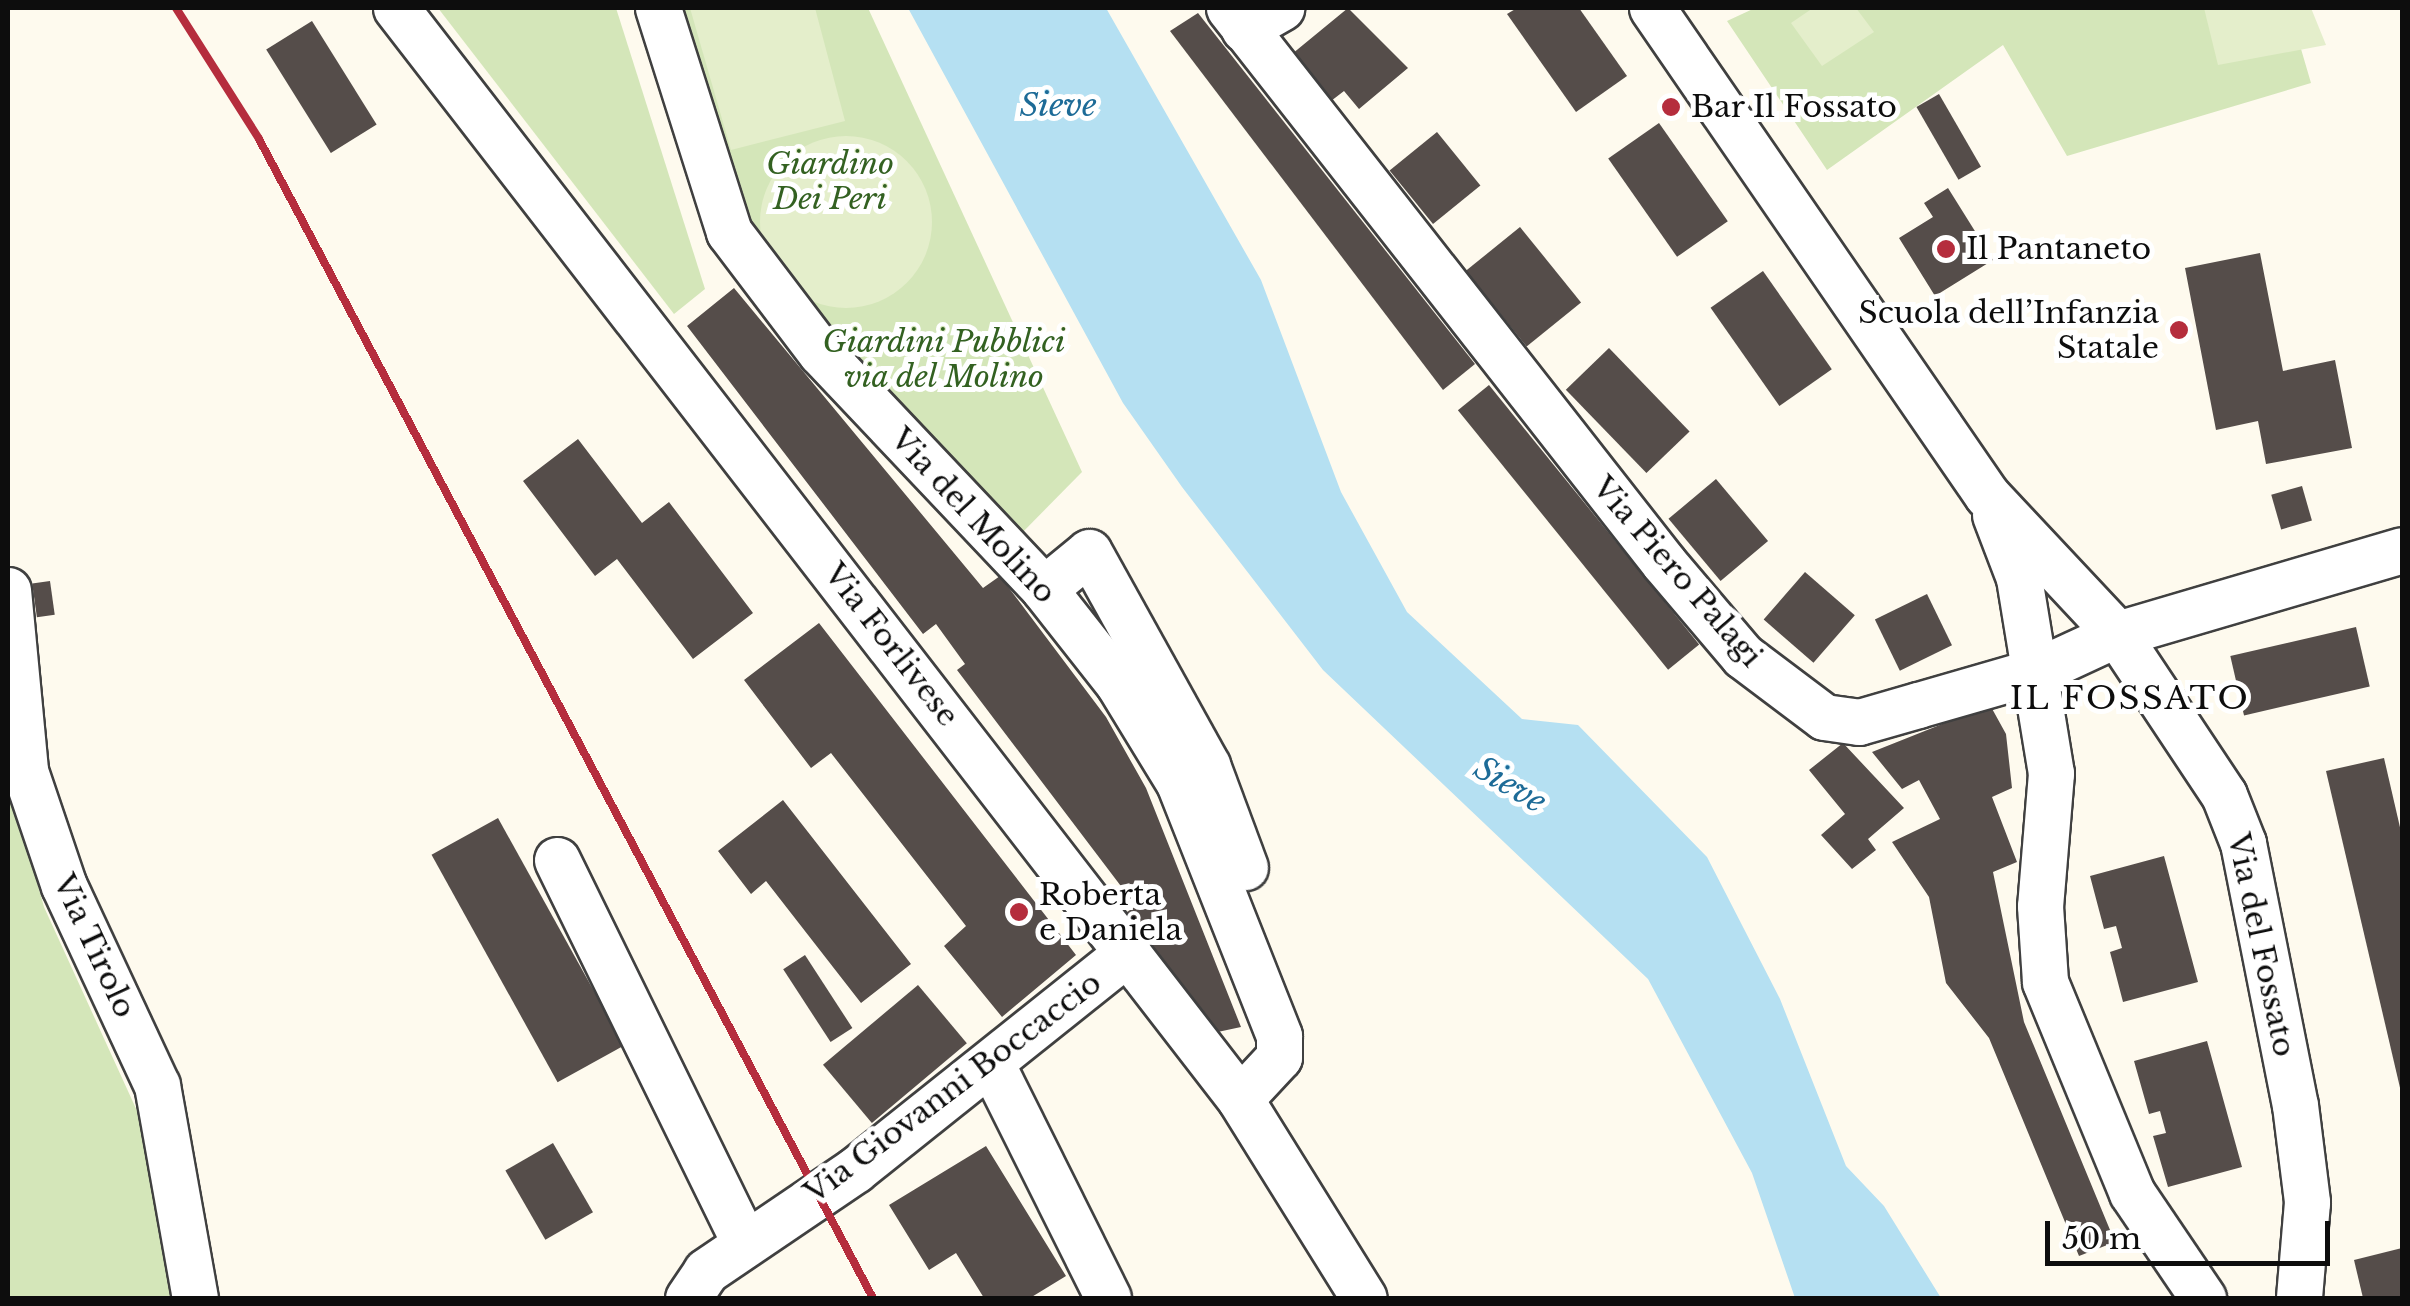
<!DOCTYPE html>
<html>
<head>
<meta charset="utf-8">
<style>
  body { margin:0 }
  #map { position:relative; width:2410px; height:1306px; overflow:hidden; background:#fefaee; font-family:"Libre Baskerville",serif }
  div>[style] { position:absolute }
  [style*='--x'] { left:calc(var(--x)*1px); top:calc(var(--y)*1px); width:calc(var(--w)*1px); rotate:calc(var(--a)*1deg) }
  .green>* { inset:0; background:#d4e6b9 }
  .pitch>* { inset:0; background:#e4eecb }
  .round { border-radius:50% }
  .water>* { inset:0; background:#b5e0f2 }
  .building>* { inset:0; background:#554d4a; transform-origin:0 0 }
  .roads { filter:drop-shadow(2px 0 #404040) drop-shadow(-2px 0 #404040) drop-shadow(0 2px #404040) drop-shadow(0 -2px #404040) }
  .minor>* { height:45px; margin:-22.5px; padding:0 22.5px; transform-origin:22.5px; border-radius:22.5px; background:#fff }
  .rail>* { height:8px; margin:-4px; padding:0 4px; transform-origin:4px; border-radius:4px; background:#b52d3d }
  .dots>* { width:28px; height:28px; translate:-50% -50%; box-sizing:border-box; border:5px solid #fff; border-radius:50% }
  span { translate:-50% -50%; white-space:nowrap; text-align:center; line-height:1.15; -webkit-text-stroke:10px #fff; paint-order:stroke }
  .poi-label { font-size:30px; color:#0d0d0d }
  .left { translate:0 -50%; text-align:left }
  .right { translate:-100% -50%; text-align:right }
  .park-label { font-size:30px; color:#336121; font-style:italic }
  .street-label { font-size:30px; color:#0d0d0d }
  .water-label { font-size:32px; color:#1d6b97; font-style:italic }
  .neighbourhood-label { font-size:32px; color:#0d0d0d; letter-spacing:2.5px }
  .frame { position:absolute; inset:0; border:10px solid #0d0d0d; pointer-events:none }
  .scale { position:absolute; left:2045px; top:1221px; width:285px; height:45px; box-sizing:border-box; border:5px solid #0d0d0d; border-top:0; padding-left:12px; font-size:30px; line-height:35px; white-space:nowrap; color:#0d0d0d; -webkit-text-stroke:8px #fff; paint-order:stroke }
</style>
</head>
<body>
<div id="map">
  <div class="green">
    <i style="clip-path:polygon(438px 8px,616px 8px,705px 289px,674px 314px)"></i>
    <i style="clip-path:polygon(667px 8px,868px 8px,1082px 472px,1011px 544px,734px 232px)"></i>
    <i style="clip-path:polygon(1755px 8px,2289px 8px,2311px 83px,2067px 156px,2003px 45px,1827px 170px,1727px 21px)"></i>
    <i style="clip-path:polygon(8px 778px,44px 907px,138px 1113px,174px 1298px,8px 1298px)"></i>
  </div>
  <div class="pitch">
    <i style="clip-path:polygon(690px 8px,815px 8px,845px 121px,731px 150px)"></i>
    <i style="clip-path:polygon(1813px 8px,1856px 8px,1874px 32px,1822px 66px,1791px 23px)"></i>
    <i style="clip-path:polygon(2204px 8px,2311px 8px,2326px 45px,2218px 65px)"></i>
    <i class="round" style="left:760px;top:136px;width:172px;height:172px"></i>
  </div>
  <div class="water">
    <i style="clip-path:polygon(908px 8px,1106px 8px,1261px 280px,1341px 492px,1407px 612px,1522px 719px,1578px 725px,1707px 857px,1780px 999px,1846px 1166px,1884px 1206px,1941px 1298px,1795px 1298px,1752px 1173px,1648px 979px,1323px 670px,1182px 487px,1123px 403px)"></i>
  </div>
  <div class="building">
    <i style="clip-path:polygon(1348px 8px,1408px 68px,1359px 109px,1344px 91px,1331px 101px,1292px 54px)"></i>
    <i style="clip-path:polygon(1517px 8px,1579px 8px,1627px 76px,1576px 112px,1507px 14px)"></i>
    <i style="clip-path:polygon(1198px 13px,1475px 364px,1443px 390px,1170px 31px)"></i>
    <i style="left:312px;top:21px;width:122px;height:54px;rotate:58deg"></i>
    <i style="left:1939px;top:94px;width:84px;height:26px;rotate:60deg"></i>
    <i style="left:1659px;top:123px;width:120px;height:62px;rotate:55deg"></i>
    <i style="left:1437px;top:132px;width:69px;height:61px;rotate:51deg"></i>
    <i style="clip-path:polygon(1948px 188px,1993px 260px,1935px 296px,1899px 238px,1933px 217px,1924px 203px)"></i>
    <i style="left:1520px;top:227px;width:97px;height:70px;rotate:51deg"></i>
    <i style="clip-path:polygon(2260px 253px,2283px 371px,2335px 360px,2352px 448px,2266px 464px,2258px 421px,2216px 430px,2185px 268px)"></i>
    <i style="left:1763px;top:271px;width:120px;height:64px;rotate:55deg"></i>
    <i style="clip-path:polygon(734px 288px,983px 588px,1000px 576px,1106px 717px,1146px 788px,1241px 1027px,1213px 1033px,1124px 914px,1136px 906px,957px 670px,965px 664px,936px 624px,923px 634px,687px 326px)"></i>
    <i style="left:1609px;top:348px;width:116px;height:60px;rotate:46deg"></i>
    <i style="left:1489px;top:385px;width:334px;height:40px;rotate:51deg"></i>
    <i style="clip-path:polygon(578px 439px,642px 523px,669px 502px,753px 613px,693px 659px,617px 559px,595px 576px,523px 481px)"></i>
    <i style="left:1716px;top:479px;width:81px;height:62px;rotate:50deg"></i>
    <i style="left:2302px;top:486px;width:36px;height:32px;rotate:74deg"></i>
    <i style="left:1805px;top:572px;width:66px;height:63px;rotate:41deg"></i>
    <i style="left:50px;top:581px;width:34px;height:18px;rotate:82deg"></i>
    <i style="left:1927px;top:594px;width:57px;height:58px;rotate:64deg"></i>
    <i style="clip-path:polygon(819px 623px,1076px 955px,1002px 1017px,944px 946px,966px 926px,831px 753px,811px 768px,744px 680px)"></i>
    <i style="left:2356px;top:627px;width:61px;height:129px;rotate:77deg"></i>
    <i style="clip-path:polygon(1990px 705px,2006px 734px,2012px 788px,1992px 797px,2017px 862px,1993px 872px,2024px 1022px,2115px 1242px,2079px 1256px,1989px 1038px,1946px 983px,1929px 897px,1892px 842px,1940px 819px,1919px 780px,1902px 789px,1872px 752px)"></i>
    <i style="clip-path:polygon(1843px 743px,1904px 808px,1868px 839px,1876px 850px,1852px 869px,1821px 835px,1845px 814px,1809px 770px)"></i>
    <i style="clip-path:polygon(2384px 758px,2402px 836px,2401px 1092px,2326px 771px)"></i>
    <i style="clip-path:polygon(783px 800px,911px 964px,861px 1003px,766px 881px,751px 894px,718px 851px)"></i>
    <i style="left:498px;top:818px;width:260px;height:76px;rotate:61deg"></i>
    <i style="clip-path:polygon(2164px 856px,2198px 982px,2123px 1002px,2110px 952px,2122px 948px,2116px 926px,2104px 929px,2090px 876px)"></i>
    <i style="left:805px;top:955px;width:87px;height:26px;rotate:57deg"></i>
    <i style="left:918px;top:985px;width:76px;height:124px;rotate:50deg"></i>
    <i style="clip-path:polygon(2207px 1041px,2242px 1167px,2168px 1187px,2153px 1136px,2166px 1133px,2160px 1111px,2149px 1114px,2134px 1061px)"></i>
    <i style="left:553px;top:1143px;width:80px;height:55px;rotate:60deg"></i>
    <i style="clip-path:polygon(986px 1146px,1066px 1276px,1030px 1298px,984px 1298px,956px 1253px,929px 1270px,889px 1205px)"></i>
    <i style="clip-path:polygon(2402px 1248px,2402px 1298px,2363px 1298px,2354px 1260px)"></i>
  </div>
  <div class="roads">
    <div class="minor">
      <i style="--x:396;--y:8;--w:1379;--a:52.27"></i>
      <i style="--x:1240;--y:1099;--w:234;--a:58.1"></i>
      <i style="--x:658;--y:8;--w:235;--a:72.4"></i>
      <i style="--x:729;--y:232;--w:152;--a:52.8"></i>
      <i style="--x:821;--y:353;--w:325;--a:46.6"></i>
      <i style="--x:1044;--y:589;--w:120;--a:51.8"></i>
      <i style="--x:1118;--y:683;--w:117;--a:58.6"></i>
      <i style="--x:1179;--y:783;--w:272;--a:68.4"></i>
      <i style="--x:1279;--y:1036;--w:21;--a:90"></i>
      <i style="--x:1279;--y:1057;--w:57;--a:132.9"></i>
      <i style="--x:1229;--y:8;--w:705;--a:51.91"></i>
      <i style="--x:1664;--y:563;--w:122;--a:49.7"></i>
      <i style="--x:1743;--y:656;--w:101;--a:37"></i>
      <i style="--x:1824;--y:717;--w:35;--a:8"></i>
      <i style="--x:1859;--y:722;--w:61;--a:-16.1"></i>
      <i style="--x:1918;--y:705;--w:126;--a:-16.1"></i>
      <i style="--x:2039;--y:670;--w:86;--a:-24.8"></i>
      <i style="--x:2117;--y:634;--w:297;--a:-16.4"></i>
      <i style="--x:1652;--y:8;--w:591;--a:55.48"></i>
      <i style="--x:1987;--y:495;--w:190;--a:46.9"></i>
      <i style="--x:2117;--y:634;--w:193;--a:56.4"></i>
      <i style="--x:2224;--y:795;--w:52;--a:68.4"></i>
      <i style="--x:2243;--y:843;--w:267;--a:78.8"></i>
      <i style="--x:2295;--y:1105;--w:98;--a:82.9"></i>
      <i style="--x:2307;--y:1202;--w:96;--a:94.8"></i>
      <i style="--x:1244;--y:29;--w:43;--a:-29.6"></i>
      <i style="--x:1995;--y:515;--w:67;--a:69.1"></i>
      <i style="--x:2019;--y:578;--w:198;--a:80.7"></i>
      <i style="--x:2051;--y:773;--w:133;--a:94.7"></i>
      <i style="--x:2040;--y:906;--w:76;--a:86.2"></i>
      <i style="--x:2045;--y:982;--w:228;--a:67.6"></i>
      <i style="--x:2132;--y:1193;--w:127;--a:55.9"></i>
      <i style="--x:1044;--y:589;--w:58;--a:-39.4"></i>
      <i style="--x:1089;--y:552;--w:244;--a:61"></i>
      <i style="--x:1207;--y:765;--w:109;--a:69.6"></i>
      <i style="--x:8;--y:590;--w:182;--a:84.6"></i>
      <i style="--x:25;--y:771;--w:121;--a:71.3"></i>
      <i style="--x:64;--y:886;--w:220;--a:65"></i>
      <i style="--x:157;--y:1085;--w:216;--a:79.9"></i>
      <i style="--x:557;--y:860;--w:425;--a:63.9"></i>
      <i style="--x:992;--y:1065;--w:260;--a:63.5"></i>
      <i style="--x:688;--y:1298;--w:32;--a:-56"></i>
      <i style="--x:706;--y:1271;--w:180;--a:-34.1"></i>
      <i style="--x:855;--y:1170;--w:349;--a:-38.6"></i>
    </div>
  </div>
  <div class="rail">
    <i style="--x:176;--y:8;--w:155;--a:57.6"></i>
    <i style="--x:259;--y:139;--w:1312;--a:62.09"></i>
  </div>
  <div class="dots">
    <i style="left:1671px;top:107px;background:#b52d3d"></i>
    <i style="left:1946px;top:249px;background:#b52d3d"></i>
    <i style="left:2179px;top:330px;background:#b52d3d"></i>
    <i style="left:1019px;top:912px;background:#b52d3d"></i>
  </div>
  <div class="poi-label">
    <span class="left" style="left:1691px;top:107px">Bar Il Fossato</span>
    <span class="left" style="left:1966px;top:249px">Il Pantaneto</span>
    <span class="right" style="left:2159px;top:330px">Scuola dell’Infanzia<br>Statale</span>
    <span class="left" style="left:1039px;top:912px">Roberta<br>e Daniela</span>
  </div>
  <div class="park-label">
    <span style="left:830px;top:181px">Giardino<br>Dei Peri</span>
    <span style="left:944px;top:359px">Giardini Pubblici<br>via del Molino</span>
  </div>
  <div class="street-label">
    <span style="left:973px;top:516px;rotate:47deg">Via del Molino</span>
    <span style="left:1677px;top:572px;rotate:49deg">Via Piero Palagi</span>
    <span style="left:891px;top:645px;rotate:52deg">Via Forlivese</span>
    <span style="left:2261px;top:945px;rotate:78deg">Via del Fossato</span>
    <span style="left:94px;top:946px;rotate:65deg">Via Tirolo</span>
    <span style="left:953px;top:1088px;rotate:-37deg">Via Giovanni Boccaccio</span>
  </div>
  <div class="water-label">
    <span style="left:1058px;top:105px">Sieve</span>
    <span style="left:1510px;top:785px;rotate:31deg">Sieve</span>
  </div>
  <div class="neighbourhood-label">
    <span style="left:2130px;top:698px">IL FOSSATO</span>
  </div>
  <div class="frame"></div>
  <div class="scale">50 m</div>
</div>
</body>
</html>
